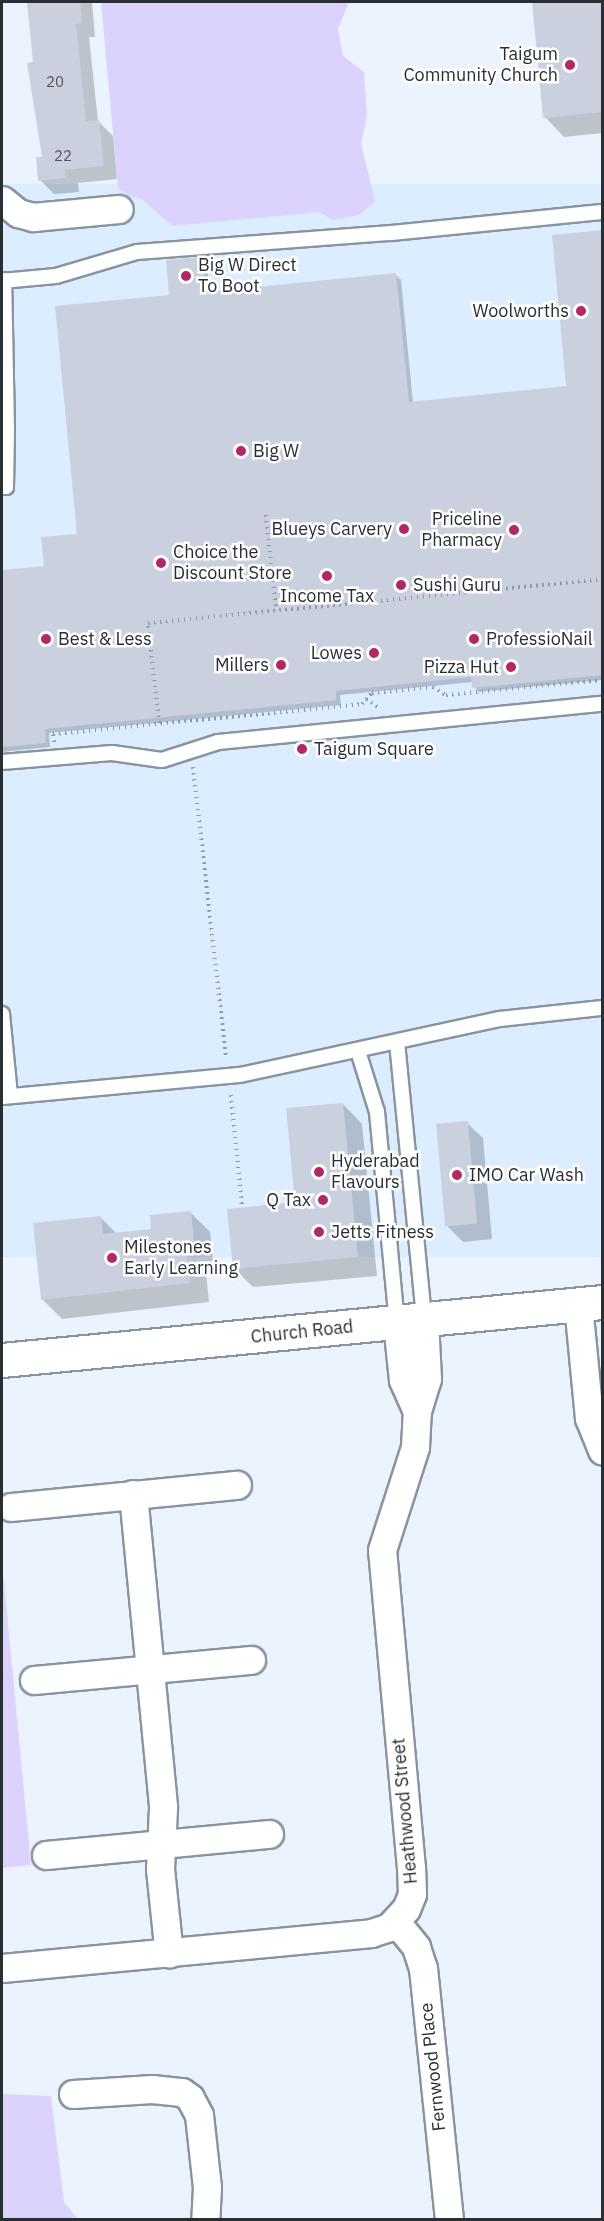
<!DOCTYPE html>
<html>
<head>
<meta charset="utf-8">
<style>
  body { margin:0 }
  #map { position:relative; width:604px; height:2221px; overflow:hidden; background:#ebf4fe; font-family:"IBM Plex Sans",sans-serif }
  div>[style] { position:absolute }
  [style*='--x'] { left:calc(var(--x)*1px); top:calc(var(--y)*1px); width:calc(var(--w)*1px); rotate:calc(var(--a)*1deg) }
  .built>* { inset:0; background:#dcedff; transform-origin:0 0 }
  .green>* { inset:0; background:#dbd3fd }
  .shadow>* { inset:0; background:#0003 }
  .building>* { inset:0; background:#cbd0de; transform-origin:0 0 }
  .path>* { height:4px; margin-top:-2px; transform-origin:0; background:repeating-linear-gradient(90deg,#939ba2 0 1.5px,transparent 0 6px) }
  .roads { filter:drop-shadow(2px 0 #8a949f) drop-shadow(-2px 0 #8a949f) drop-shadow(0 2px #8a949f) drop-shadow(0 -2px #8a949f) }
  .service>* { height:14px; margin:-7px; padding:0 7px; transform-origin:7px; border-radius:7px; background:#fff }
  .minor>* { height:27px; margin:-13.5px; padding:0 13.5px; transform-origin:13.5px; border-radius:13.5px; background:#fff }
  .tertiary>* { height:33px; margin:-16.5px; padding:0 16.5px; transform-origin:16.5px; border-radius:16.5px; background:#fff }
  .dots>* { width:16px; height:16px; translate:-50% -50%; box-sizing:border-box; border:3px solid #fff; border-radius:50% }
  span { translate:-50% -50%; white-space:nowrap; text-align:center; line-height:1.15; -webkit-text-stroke:5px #fff; paint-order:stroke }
  .number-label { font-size:15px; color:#52565d }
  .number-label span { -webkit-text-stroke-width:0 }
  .poi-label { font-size:18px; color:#292e32 }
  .right { translate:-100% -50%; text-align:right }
  .left { translate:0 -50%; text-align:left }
  .street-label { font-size:18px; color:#292e32 }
  .frame { position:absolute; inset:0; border:3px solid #292e32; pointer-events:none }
</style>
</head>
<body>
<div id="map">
  <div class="built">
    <i style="left:602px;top:184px;width:1073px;height:603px;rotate:90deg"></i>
  </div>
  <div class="green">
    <i style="clip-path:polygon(101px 2px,349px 2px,338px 29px,343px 56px,364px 72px,367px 116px,361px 143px,375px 202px,359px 215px,333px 220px,319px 212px,172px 226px,142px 199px,129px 196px,118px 188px)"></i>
    <i style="clip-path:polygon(2px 1561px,31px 1865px,2px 1868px)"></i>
    <i style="clip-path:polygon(2px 2094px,51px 2096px,64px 2202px,78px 2219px,2px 2219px)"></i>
  </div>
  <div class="shadow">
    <i style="clip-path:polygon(27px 2px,92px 2px,95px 37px,89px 37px,98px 121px,113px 136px,117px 179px,78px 183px,79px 192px,54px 194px,40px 180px,44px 158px,29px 64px,34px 64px)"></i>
    <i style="clip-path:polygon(534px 2px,602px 2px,602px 133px,564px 137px,545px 117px)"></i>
    <i style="clip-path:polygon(602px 232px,602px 680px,478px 692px,473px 682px,340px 695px,341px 705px,49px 733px,50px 747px,2px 752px,2px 572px,46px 567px,79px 535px,171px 296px,202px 258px,207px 263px,210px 293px,396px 275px,401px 280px,413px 403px,568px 388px)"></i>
    <i style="clip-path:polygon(343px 1104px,362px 1124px,377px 1276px,253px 1287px,234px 1268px,296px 1204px)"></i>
    <i style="clip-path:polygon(467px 1123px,483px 1138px,492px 1239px,463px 1242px,448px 1227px)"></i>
    <i style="clip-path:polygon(190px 1212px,210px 1232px,213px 1261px,205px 1262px,209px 1302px,62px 1319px,42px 1299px,101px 1218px,117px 1234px,153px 1230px)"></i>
  </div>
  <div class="building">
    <i style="clip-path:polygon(27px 2px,80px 2px,82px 23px,76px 24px,86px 121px,99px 120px,104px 166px,65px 170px,66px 178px,38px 181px,36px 157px,42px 157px,27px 63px,33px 62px)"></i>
    <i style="clip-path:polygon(532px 2px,603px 2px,603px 112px,543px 118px)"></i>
    <i style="clip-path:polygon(603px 230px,603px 675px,472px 688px,471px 677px,336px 691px,336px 700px,45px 729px,46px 743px,2px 747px,2px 570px,44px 566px,41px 537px,77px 534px,55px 306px,169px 295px,166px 260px,202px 257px,206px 292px,396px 273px,409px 402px,566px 386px,552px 235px)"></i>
    <i style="clip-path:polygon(343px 1103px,358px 1257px,233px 1269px,227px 1209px,295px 1202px,286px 1108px)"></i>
    <i style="left:468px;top:1121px;width:103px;height:32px;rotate:85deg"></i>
    <i style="clip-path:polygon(191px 1211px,194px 1242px,186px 1243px,190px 1283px,41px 1300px,33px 1223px,101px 1216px,103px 1234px,151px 1229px,150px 1215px)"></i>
  </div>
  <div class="path">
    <i style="--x:266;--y:515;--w:96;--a:84"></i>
    <i style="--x:366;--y:699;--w:14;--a:34"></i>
    <i style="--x:159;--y:723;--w:101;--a:-96.3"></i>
    <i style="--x:148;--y:623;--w:456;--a:-5.5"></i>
    <i style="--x:54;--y:742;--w:8;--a:-97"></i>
    <i style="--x:53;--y:734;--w:310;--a:-5.5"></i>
    <i style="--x:362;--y:704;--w:15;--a:-48"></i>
    <i style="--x:372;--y:693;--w:61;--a:-5.6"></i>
    <i style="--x:433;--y:687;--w:15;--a:32"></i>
    <i style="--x:446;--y:695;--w:157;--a:-5.5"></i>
    <i style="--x:193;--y:767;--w:292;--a:83.5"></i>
    <i style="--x:231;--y:1095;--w:113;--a:84.4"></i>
  </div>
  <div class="roads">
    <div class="service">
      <i style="--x:2;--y:281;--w:54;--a:-5.3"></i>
      <i style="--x:56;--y:276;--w:84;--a:-16.5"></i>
      <i style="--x:137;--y:252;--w:255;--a:-4.3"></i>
      <i style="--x:391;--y:233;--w:212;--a:-5.7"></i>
      <i style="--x:2;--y:487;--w:4;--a:0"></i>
      <i style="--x:6;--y:487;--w:57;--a:-89"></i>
      <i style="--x:7;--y:430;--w:150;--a:-91.1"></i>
      <i style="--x:2;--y:762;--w:110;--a:-4.7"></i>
      <i style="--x:112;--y:753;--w:50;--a:8"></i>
      <i style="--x:162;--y:760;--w:59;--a:-17.8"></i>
      <i style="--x:218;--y:742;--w:386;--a:-5.7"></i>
      <i style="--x:2;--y:1014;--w:82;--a:84.4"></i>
      <i style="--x:397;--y:1042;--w:278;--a:84.4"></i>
      <i style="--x:358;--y:1051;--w:64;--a:72.7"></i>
      <i style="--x:377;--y:1112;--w:212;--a:84.6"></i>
      <i style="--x:2;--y:1097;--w:239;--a:-5.3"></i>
      <i style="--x:240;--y:1075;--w:266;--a:-12.2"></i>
      <i style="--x:500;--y:1019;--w:103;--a:-6.2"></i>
    </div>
    <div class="minor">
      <i style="--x:2;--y:200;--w:21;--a:39"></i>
      <i style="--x:18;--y:213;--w:16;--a:15"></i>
      <i style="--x:33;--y:217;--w:86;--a:-5.3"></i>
      <i style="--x:578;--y:1304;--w:115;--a:84.5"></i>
      <i style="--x:589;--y:1418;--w:35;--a:68"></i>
      <i style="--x:397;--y:1323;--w:57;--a:84"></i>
      <i style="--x:403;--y:1380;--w:34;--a:66"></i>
      <i style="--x:133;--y:1494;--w:315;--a:84.5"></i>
      <i style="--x:163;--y:1808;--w:61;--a:92.8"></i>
      <i style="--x:160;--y:1869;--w:85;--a:84"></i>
      <i style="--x:11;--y:1507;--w:227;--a:-5.6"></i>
      <i style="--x:34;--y:1680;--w:218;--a:-5.3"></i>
      <i style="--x:46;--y:1855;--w:224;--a:-5.4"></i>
      <i style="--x:396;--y:1922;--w:32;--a:51"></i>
      <i style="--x:416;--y:1947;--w:22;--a:72"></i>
      <i style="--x:423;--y:1968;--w:253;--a:84.1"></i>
      <i style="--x:2;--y:1968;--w:371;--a:-5.4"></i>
      <i style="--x:371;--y:1933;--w:19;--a:-18"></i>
      <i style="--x:389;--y:1927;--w:25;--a:-47"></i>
      <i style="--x:406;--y:1909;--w:16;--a:-68"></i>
      <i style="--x:412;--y:1894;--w:26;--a:-92"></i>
      <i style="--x:411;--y:1868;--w:319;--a:-95.2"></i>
      <i style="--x:382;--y:1550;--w:108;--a:-72.2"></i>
      <i style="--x:415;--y:1447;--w:36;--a:-87"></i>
      <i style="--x:417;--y:1411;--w:34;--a:-73"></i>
      <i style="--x:427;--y:1379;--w:60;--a:-92.9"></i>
      <i style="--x:73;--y:2094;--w:79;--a:-3.6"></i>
      <i style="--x:152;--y:2089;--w:30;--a:6"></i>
      <i style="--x:182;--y:2092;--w:10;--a:37"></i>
      <i style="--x:190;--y:2098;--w:19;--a:62"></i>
      <i style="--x:199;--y:2115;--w:72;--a:83.7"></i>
      <i style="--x:207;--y:2187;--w:33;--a:93"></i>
    </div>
    <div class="tertiary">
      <i style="--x:2;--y:1360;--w:603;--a:-5.52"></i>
    </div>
  </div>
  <div class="dots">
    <i style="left:570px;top:65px;background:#b12767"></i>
    <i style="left:186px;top:276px;background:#b12767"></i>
    <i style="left:581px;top:311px;background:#b12767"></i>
    <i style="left:241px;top:451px;background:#b12767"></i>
    <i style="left:404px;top:529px;background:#b12767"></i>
    <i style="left:514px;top:530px;background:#b12767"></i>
    <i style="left:161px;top:563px;background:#b12767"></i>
    <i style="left:327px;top:576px;background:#b12767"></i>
    <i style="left:401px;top:585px;background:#b12767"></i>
    <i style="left:46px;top:639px;background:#b12767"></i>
    <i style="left:474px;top:639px;background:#b12767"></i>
    <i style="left:374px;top:653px;background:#b12767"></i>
    <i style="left:281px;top:665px;background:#b12767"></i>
    <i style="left:511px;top:667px;background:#b12767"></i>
    <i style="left:302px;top:749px;background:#b12767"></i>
    <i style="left:319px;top:1172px;background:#b12767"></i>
    <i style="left:457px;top:1175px;background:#b12767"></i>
    <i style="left:323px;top:1200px;background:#b12767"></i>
    <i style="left:319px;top:1232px;background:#b12767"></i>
    <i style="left:112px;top:1258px;background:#b12767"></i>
  </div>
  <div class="number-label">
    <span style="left:55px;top:82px">20</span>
    <span style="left:63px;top:156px">22</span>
  </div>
  <div class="poi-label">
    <span class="right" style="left:558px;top:65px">Taigum<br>Community Church</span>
    <span class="left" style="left:198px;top:276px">Big W Direct<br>To Boot</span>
    <span class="right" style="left:569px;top:311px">Woolworths</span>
    <span class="left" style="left:253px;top:451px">Big W</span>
    <span class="right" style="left:502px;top:530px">Priceline<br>Pharmacy</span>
    <span class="right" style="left:392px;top:529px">Blueys Carvery</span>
    <span class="left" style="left:173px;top:563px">Choice the<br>Discount Store</span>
    <span class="left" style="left:413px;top:585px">Sushi Guru</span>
    <span style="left:327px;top:596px">Income Tax</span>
    <span class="left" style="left:58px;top:639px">Best &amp; Less</span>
    <span class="left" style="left:486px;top:639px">ProfessioNail</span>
    <span class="right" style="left:362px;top:653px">Lowes</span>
    <span class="right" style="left:269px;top:665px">Millers</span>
    <span class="right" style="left:499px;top:667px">Pizza Hut</span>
    <span class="left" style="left:314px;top:749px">Taigum Square</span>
    <span class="left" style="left:331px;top:1172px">Hyderabad<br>Flavours</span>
    <span class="left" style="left:469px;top:1175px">IMO Car Wash</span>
    <span class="right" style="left:311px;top:1200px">Q Tax</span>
    <span class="left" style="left:331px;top:1232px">Jetts Fitness</span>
    <span class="left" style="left:124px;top:1258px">Milestones<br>Early Learning</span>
  </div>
  <div class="street-label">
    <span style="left:302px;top:1332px;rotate:-6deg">Church Road</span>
    <span style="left:405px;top:1811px;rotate:-95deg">Heathwood Street</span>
    <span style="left:433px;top:2067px;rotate:-96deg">Fernwood Place</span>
  </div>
  <div class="frame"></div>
</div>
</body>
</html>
